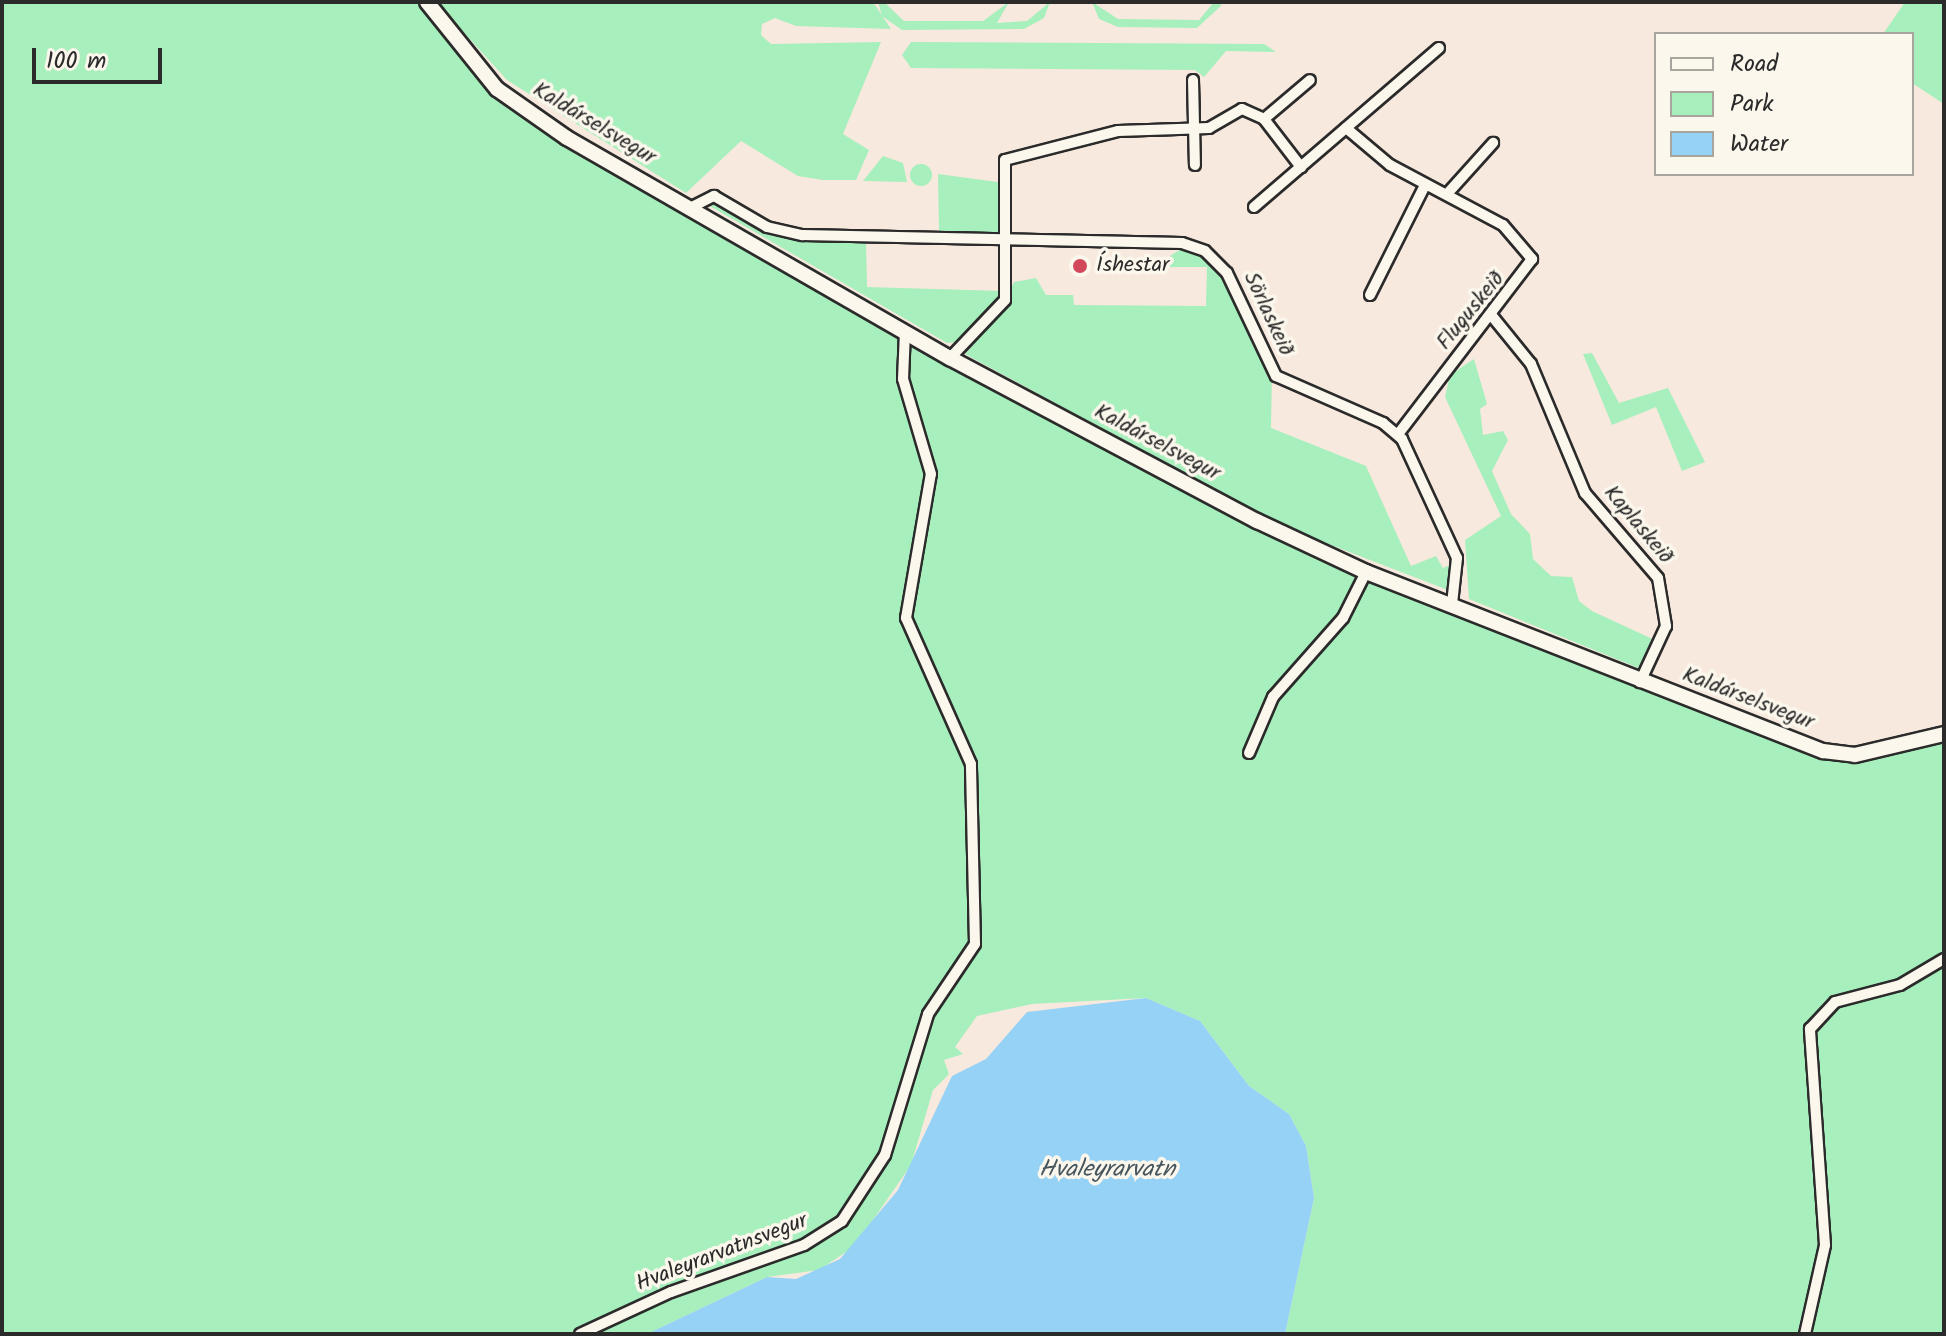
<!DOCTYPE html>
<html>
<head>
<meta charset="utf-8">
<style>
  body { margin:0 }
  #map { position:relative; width:1946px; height:1336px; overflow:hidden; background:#f8e9de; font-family:Kalam,sans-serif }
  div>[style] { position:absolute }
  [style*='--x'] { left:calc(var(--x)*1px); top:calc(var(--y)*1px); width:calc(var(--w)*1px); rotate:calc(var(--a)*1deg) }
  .green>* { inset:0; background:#a7efbc }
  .round { border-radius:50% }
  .water>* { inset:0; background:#95d2f6 }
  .roads { filter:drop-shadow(2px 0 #2b2b2b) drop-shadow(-2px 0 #2b2b2b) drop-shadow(0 2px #2b2b2b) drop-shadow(0 -2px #2b2b2b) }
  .street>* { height:10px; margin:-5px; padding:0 5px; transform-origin:5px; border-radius:5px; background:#fbf7ec }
  .secondary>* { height:14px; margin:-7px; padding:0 7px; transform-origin:7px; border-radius:7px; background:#fbf7ec }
  .dots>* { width:22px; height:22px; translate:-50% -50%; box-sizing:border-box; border:4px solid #fbf7ec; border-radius:50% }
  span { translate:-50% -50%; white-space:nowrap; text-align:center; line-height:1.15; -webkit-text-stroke:7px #fbf7ec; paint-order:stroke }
  .street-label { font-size:22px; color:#2b2b2b }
  .poi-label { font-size:22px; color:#2b2b2b }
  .left { translate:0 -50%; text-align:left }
  .water-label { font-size:24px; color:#46555e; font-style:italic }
  .frame { position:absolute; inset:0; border:4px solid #2b2b2b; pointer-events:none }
  .legend { position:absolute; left:1654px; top:32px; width:260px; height:144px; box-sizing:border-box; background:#fbf7ec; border:2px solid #a8a59f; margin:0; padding:10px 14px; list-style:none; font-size:24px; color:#2b2b2b }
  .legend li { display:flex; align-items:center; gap:16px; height:40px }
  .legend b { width:40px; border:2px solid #a8a59f }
  .scale { position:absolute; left:32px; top:48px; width:130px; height:36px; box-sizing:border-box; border:4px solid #2b2b2b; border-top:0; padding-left:10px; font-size:24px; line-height:28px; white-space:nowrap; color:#2b2b2b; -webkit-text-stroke:6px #fbf7ec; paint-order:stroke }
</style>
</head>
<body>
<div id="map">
  <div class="green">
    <i style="clip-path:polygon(2px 2px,423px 2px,498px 82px,550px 119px,901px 328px,911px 346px,1360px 573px,1357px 584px,1386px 580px,1818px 754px,1944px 738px,1944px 1334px,1285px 1334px,1314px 1198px,1306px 1146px,1289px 1114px,1249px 1086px,1200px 1021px,1146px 998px,1032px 1004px,977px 1016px,955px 1047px,963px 1054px,944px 1060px,949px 1074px,933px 1090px,911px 1165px,855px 1246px,819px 1270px,767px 1277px,647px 1334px,2px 1334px)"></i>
    <i style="clip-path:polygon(436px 2px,873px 2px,891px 29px,796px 26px,775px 18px,762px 24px,761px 35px,771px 44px,881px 42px,843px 134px,869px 150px,856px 180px,823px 180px,798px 176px,741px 141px,686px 193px,507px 80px)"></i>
    <i style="clip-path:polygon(884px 2px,904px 21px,983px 21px,1009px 2px,997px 23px,1027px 21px,1050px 2px,1044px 18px,1024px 29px,902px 30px,882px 16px,878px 2px)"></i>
    <i style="clip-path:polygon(1092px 2px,1118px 19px,1199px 20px,1214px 2px,1222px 5px,1197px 28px,1118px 27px,1099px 19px)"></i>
    <i style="clip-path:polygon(1905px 2px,1944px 2px,1944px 104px,1912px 83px,1912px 34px,1883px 34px)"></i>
    <i style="clip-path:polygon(911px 42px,1264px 44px,1276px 52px,1226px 51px,1204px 77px,1195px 70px,911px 68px,902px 55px)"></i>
    <i style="clip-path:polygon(883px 156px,903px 163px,907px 182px,863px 181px)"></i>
    <i class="round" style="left:910px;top:164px;width:22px;height:22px"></i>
    <i style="clip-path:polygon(938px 174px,1005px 183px,1001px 233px,939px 231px)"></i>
    <i style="clip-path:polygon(708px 198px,772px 227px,866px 240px,867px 287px,1003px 291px,1001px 300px,959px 342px,947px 343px,708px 205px)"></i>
    <i style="clip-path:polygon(1184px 247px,1218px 267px,1272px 370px,1271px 428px,1366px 466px,1411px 566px,1436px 556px,1443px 568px,1450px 565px,1453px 592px,1279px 525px,965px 354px,999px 316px,1014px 282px,1036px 278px,1046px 295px,1073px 295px,1074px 305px,1206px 306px,1207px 267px,1170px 267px,1170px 256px)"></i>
    <i style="clip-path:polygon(1592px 353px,1619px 403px,1668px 388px,1705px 462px,1682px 471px,1656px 407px,1612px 425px,1583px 354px)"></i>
    <i style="clip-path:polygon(1474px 359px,1487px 404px,1480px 409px,1483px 435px,1503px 431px,1508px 440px,1492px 471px,1511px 514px,1530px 534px,1533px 559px,1551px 576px,1572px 577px,1579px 601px,1592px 611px,1659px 642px,1641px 669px,1469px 599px,1465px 540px,1501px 516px,1445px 397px,1450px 375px)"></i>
  </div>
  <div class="water">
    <i style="clip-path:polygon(1146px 998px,1200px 1021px,1249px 1086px,1289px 1114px,1306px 1146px,1314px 1198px,1285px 1334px,647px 1334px,767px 1277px,796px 1279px,840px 1259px,898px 1190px,952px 1076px,986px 1059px,1027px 1012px)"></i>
  </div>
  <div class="roads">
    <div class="street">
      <i style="--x:1193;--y:80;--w:85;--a:88.7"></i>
      <i style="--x:1264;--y:119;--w:60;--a:-40.3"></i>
      <i style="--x:1346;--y:128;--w:57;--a:40.1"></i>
      <i style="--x:1390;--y:165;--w:128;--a:28"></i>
      <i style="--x:1503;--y:225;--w:45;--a:49.5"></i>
      <i style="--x:1532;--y:259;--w:220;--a:127.4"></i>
      <i style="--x:1447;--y:194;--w:69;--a:-48"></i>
      <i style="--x:692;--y:207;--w:25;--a:-27"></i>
      <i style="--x:714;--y:196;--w:61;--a:30.3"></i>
      <i style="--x:767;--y:227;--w:37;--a:13"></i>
      <i style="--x:803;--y:235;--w:379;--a:1.2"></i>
      <i style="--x:1182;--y:243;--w:24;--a:19"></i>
      <i style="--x:1205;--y:251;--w:31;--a:45"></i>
      <i style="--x:1227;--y:273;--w:114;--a:64.6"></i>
      <i style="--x:1276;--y:376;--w:117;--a:23.7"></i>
      <i style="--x:1383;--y:423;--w:25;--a:40"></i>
      <i style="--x:1402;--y:439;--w:131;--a:65.2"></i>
      <i style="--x:1457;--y:558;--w:46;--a:96.2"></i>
      <i style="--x:1254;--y:207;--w:244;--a:-40.7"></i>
      <i style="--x:1370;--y:295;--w:123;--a:-63.4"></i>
      <i style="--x:1492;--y:316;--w:62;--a:50.9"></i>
      <i style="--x:1531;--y:364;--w:140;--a:67.3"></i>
      <i style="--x:1585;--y:493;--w:112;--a:49.3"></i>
      <i style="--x:1658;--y:578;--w:49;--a:80.5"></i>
      <i style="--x:1666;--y:626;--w:62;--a:114.9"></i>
      <i style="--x:950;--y:358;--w:80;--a:-46.5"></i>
      <i style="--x:1005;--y:300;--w:140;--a:-90"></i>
      <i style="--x:1005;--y:160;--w:117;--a:-14.4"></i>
      <i style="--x:1118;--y:131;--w:91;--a:-1.9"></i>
      <i style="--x:1209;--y:128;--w:38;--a:-30"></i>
      <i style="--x:1242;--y:109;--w:24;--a:24"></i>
      <i style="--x:1264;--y:119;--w:61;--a:52.4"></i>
      <i style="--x:1249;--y:753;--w:61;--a:-66.8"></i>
      <i style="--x:1273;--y:697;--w:106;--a:-48.5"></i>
      <i style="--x:1343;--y:618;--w:51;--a:-63.4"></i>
      <i style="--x:580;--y:1334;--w:100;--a:-24.8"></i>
      <i style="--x:671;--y:1292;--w:141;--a:-19.5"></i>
      <i style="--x:804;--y:1245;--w:45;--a:-32.3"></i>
      <i style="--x:842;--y:1221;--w:79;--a:-56.9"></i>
      <i style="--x:885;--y:1155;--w:147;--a:-73"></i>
      <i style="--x:928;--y:1014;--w:84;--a:-56.1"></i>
      <i style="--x:975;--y:944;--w:180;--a:-91.3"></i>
      <i style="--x:971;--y:764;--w:160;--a:-114"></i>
      <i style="--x:906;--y:618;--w:146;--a:-80.2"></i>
      <i style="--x:931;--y:474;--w:99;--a:-106.4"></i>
      <i style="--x:903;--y:379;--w:47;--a:-87.6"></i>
      <i style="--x:1805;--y:1334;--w:91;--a:-77.3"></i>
      <i style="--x:1825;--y:1245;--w:217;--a:-94"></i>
      <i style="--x:1810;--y:1029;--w:37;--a:-47"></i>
      <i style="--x:1835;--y:1002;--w:67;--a:-14.7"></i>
      <i style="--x:1900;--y:985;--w:51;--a:-30.6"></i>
    </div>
    <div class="secondary">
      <i style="--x:427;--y:2;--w:112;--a:51.2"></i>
      <i style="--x:497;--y:89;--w:85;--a:35"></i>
      <i style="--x:567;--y:138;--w:442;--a:29.9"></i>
      <i style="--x:950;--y:358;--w:348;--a:28"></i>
      <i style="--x:1257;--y:521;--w:120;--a:25.1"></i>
      <i style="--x:1366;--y:572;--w:491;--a:21.4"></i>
      <i style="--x:1823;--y:751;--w:32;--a:7"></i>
      <i style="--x:1855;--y:755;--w:91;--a:-13.3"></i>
    </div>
  </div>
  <div class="dots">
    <i style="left:1080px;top:266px;background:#d1495b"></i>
  </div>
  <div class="street-label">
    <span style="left:594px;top:124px;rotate:31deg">Kaldárselsvegur</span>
    <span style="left:1471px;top:311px;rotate:-51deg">Fluguskeið</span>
    <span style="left:1268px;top:314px;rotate:65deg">Sörlaskeið</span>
    <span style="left:1157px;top:443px;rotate:28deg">Kaldárselsvegur</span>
    <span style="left:1638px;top:525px;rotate:50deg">Kaplaskeið</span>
    <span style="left:1748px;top:699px;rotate:21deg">Kaldárselsvegur</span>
    <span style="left:722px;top:1253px;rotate:-21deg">Hvaleyrarvatnsvegur</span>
  </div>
  <div class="poi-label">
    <span class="left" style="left:1096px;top:266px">Íshestar</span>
  </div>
  <div class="water-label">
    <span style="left:1107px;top:1170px">Hvaleyrarvatn</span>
  </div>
  <div class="frame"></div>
  <ul class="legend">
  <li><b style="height:10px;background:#fbf7ec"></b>Road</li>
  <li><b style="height:22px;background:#a7efbc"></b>Park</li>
  <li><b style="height:22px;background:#95d2f6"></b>Water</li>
  </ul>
  <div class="scale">100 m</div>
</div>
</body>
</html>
